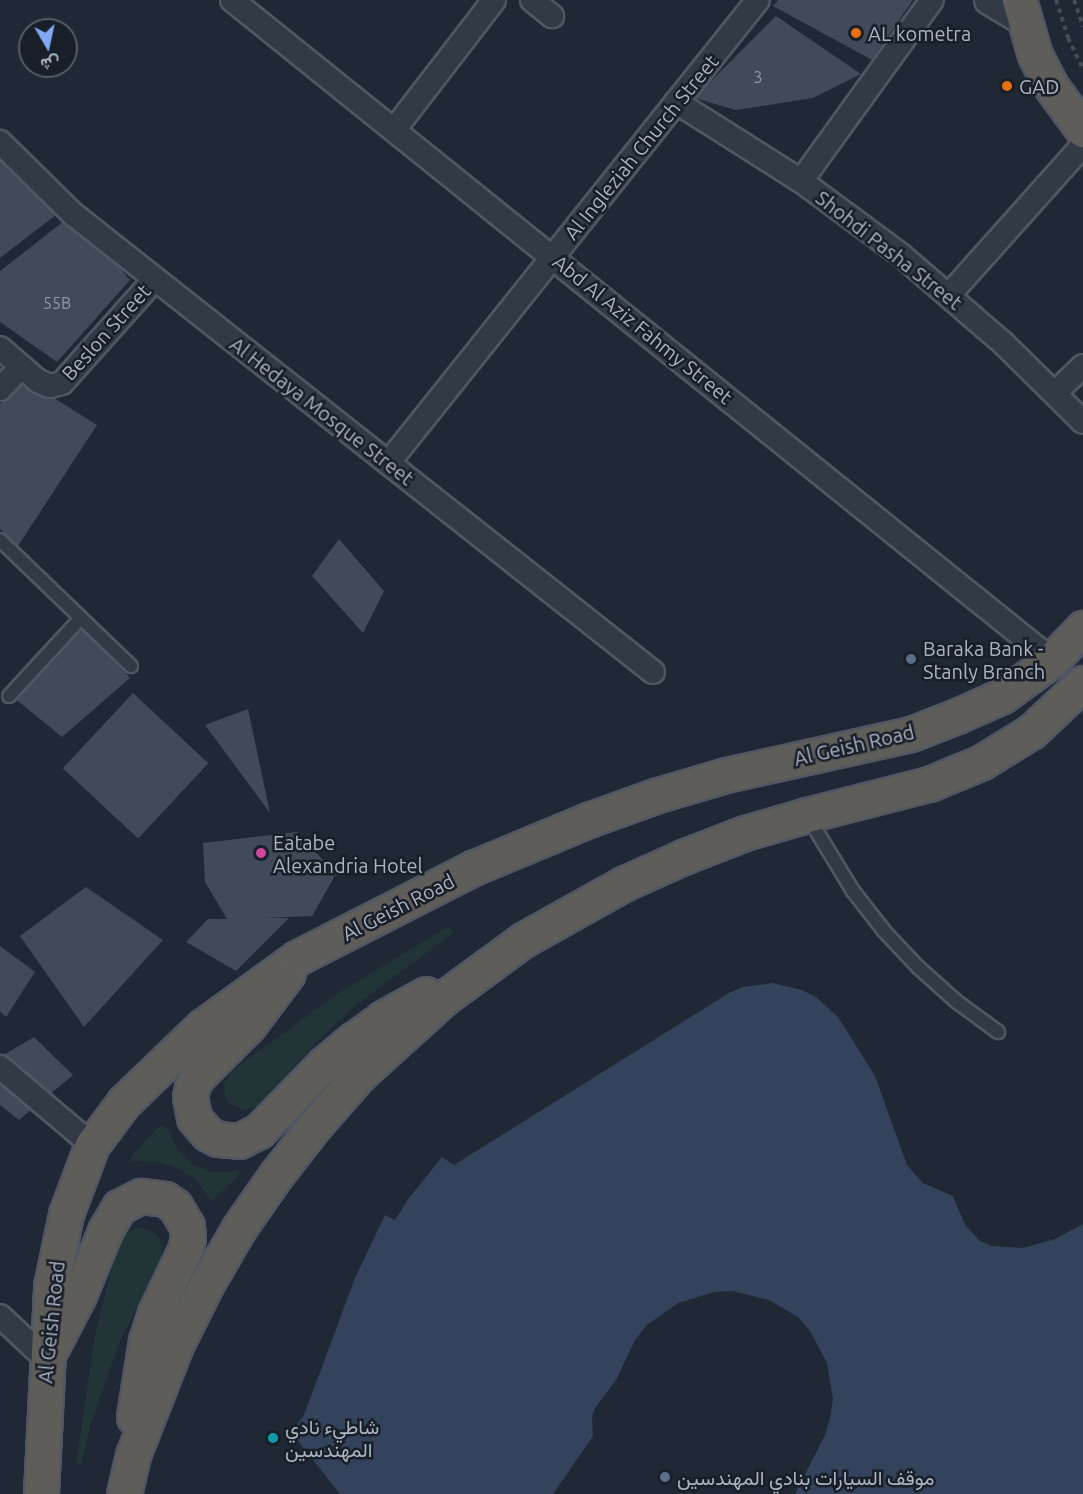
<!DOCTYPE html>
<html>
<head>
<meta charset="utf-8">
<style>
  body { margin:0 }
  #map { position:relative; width:1083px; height:1494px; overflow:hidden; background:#1f2834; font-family:Ubuntu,Vazirmatn,sans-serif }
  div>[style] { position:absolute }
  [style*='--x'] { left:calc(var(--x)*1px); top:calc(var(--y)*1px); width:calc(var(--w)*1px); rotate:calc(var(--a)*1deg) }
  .green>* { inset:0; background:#223536 }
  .water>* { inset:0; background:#33435c }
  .building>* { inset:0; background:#404a59; transform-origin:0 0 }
  .path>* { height:4px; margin-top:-2px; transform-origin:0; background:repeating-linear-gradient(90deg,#3f5053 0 4.5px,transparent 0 9px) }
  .roads { filter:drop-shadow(2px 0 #505763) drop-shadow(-2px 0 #505763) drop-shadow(0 2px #505763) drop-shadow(0 -2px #505763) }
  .service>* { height:12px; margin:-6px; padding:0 6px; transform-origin:6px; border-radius:6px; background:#323a45 }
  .minor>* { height:22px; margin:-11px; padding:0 11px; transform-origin:11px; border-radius:11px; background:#323a45 }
  .tertiary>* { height:28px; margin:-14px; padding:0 14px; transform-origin:14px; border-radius:14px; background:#323a45 }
  .trunk>* { height:33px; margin:-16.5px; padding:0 16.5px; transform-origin:16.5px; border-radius:16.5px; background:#5e5d5a }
  .dots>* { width:16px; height:16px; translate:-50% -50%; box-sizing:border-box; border:3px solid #181f29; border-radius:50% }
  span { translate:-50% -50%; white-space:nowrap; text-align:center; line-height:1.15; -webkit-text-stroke:5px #181f29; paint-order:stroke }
  .number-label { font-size:16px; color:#919aa8 }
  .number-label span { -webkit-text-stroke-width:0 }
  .poi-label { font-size:20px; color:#acb4c2 }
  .left { translate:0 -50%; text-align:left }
  .street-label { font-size:20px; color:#acb4c2 }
  .north { position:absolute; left:18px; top:18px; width:60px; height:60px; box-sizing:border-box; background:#181f29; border:2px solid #535b66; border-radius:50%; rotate:171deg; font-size:16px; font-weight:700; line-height:24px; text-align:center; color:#acb4c2 }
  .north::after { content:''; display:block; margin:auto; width:21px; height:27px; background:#80abf4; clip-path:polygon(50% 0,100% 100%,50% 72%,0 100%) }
</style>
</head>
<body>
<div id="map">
  <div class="green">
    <i style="clip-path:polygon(449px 926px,453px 933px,356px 1005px,323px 1036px,257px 1107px,243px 1110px,230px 1104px,225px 1098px,224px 1083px,232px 1071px,337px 994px)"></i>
    <i style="clip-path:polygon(162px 1126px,168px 1129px,178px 1150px,193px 1165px,213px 1172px,238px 1171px,239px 1175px,212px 1201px,197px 1181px,178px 1168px,157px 1162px,131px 1161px,131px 1157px,158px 1127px)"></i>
    <i style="clip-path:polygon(139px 1227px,155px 1233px,160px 1239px,162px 1256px,120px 1341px,91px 1423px,81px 1464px,76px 1464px,95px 1335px,118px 1242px,123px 1234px)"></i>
  </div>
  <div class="water">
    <i style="clip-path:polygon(773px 983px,802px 990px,816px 997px,838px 1017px,875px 1076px,907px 1165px,923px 1183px,953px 1196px,965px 1225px,980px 1241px,991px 1246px,1023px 1248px,1055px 1239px,1083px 1224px,1083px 1494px,795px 1494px,825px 1435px,830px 1418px,833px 1399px,827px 1363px,810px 1331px,798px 1317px,769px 1300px,733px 1291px,714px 1292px,678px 1303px,647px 1325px,635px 1340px,616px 1380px,595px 1408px,592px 1417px,593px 1436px,553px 1494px,340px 1494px,291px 1432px,304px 1415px,355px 1278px,385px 1215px,395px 1220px,409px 1198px,442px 1157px,454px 1165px,729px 993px,743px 987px)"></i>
  </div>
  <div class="building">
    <i style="clip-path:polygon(778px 0,913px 0,872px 60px,773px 6px)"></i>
    <i style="clip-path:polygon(776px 16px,861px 74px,813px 98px,736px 110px,694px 98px)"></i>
    <i style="clip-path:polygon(3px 144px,56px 215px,0 258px,0 147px)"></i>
    <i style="clip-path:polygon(73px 214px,130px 280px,57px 362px,0 322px,0 271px)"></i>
    <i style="clip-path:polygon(24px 379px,97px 425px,18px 546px,0 529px,0 404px)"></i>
    <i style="clip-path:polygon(339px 539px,384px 591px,363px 633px,312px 576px)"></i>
    <i style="clip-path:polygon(82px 629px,130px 678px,62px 737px,13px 697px)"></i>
    <i style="left:133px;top:693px;width:103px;height:103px;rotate:43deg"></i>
    <i style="clip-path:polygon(248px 709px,270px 813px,205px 725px)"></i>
    <i style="clip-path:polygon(297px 832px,336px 874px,312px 916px,265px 918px,289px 918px,236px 971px,186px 942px,208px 919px,227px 919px,205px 882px,203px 843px)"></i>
    <i style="clip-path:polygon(86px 887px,163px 940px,84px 1027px,20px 936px)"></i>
    <i style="clip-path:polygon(0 946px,35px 972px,6px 1017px,0 1011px)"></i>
    <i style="clip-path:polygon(34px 1037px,73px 1075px,19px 1120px,0 1105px,0 1057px)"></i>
  </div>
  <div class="path">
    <i style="--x:1056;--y:0;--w:40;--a:72"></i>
    <i style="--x:1068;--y:38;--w:34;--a:64"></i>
    <i style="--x:1074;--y:0;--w:28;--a:71"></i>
  </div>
  <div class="roads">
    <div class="service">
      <i style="--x:0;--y:540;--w:182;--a:43.9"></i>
      <i style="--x:9;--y:696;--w:106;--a:-47.3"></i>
      <i style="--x:808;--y:817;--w:87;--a:58.7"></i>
      <i style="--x:853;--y:891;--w:51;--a:52.2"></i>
      <i style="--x:884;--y:931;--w:51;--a:46.6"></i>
      <i style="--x:919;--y:968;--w:51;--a:41.8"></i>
      <i style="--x:957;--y:1002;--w:51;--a:36.2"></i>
    </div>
    <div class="minor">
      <i style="--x:232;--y:0;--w:1053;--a:38.83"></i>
      <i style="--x:532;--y:0;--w:26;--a:39"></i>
      <i style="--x:676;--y:102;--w:148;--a:32.3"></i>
      <i style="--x:801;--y:181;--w:124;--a:36.5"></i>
      <i style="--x:901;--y:255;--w:135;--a:40.8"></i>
      <i style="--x:1003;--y:343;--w:112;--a:44.6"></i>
      <i style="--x:394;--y:130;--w:164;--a:-52.4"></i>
      <i style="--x:0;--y:142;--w:103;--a:44.6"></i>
      <i style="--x:73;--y:214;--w:739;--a:38.3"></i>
      <i style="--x:801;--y:181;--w:223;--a:-54.1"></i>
      <i style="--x:949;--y:295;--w:201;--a:-48.2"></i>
      <i style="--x:0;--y:348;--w:50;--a:41"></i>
      <i style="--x:38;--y:381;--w:13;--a:23"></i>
      <i style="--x:50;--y:386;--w:12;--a:-14"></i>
      <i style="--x:62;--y:383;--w:138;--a:-48.2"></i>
      <i style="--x:0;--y:389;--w:30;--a:-46"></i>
      <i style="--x:1055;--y:393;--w:39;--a:-44"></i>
      <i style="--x:389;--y:462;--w:591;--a:-51.39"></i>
      <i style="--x:0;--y:1067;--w:121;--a:40.3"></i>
      <i style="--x:0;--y:1316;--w:63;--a:43.1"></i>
    </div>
    <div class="tertiary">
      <i style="--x:989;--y:0;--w:41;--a:31"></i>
    </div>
    <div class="trunk">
      <i style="--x:1019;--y:0;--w:57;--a:73.8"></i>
      <i style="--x:1035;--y:55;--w:34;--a:63"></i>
      <i style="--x:1050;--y:85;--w:56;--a:53.7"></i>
      <i style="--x:288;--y:973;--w:65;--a:126.9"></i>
      <i style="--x:249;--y:1025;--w:74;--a:135"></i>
      <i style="--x:197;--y:1077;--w:11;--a:117"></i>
      <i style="--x:192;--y:1087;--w:10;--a:101"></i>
      <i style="--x:190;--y:1097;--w:21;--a:79"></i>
      <i style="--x:194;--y:1118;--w:21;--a:49"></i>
      <i style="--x:208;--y:1134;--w:11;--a:27"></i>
      <i style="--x:218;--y:1139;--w:21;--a:5"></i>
      <i style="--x:239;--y:1141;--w:22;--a:-27"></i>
      <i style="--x:259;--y:1131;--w:93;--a:-45.9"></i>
      <i style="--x:324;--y:1064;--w:38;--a:-40"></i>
      <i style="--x:353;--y:1040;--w:37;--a:-36"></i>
      <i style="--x:383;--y:1018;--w:49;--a:-29.2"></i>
      <i style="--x:51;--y:1349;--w:61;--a:-62.6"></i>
      <i style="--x:79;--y:1295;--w:71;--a:-67.8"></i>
      <i style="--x:106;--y:1229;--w:26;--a:-59"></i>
      <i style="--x:119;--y:1207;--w:25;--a:-27"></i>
      <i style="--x:141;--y:1196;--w:24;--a:7"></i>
      <i style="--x:165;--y:1199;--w:12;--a:35"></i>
      <i style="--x:175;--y:1206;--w:23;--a:59"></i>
      <i style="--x:187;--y:1226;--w:12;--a:85"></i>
      <i style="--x:188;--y:1238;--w:12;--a:104"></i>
      <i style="--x:185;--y:1250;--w:70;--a:115.5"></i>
      <i style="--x:155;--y:1313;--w:28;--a:108"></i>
      <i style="--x:146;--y:1340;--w:78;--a:98.9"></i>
      <i style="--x:41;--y:1494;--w:208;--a:-87.2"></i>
      <i style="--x:51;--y:1286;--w:74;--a:-78.2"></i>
      <i style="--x:66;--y:1214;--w:74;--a:-69.4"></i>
      <i style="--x:92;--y:1145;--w:54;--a:-53.3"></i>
      <i style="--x:124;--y:1102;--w:110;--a:-43.9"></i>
      <i style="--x:203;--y:1026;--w:116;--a:-35.9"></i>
      <i style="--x:297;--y:958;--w:198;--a:-27.1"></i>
      <i style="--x:473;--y:868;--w:128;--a:-22.6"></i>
      <i style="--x:591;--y:819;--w:71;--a:-19.7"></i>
      <i style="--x:658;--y:795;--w:71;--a:-16.4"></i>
      <i style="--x:726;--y:775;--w:189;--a:-12.5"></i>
      <i style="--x:911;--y:734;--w:49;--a:-21.4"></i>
      <i style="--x:957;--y:716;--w:49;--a:-24"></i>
      <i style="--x:1002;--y:696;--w:62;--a:-35.8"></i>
      <i style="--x:1052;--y:660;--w:45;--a:-45.9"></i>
      <i style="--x:124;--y:1494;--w:40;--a:-77"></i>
      <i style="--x:133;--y:1455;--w:120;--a:-68.6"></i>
      <i style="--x:177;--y:1343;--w:65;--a:-63.4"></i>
      <i style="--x:206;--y:1285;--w:66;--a:-59.9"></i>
      <i style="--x:239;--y:1228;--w:65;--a:-55.1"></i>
      <i style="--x:276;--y:1175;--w:65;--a:-51.9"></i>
      <i style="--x:316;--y:1124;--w:65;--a:-48.7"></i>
      <i style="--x:359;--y:1075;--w:115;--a:-42.2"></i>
      <i style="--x:444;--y:998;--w:98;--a:-36.3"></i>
      <i style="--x:523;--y:940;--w:115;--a:-29.2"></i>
      <i style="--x:623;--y:884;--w:66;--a:-24.2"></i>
      <i style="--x:683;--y:857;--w:66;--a:-21.2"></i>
      <i style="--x:745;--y:833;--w:65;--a:-16.2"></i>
      <i style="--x:807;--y:815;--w:126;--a:-14.3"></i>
      <i style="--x:929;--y:784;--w:57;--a:-22.5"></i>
      <i style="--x:982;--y:762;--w:59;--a:-31.8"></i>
      <i style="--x:1032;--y:731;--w:70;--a:-43.3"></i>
    </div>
  </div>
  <div class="dots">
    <i style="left:856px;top:33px;background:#e8710a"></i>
    <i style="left:1007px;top:86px;background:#e8710a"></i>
    <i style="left:911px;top:659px;background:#5c6f8a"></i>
    <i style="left:261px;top:853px;background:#d1479c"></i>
    <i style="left:273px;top:1438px;background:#0f9aa8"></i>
    <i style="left:665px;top:1477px;background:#5c6f8a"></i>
  </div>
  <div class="number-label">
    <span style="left:758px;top:77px">3</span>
    <span style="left:57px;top:303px">55B</span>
  </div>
  <div class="poi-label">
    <span class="left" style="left:868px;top:33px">AL kometra</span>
    <span class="left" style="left:1019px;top:86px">GAD</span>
    <span class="left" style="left:923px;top:660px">Baraka Bank -<br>Stanly Branch</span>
    <span class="left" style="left:273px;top:854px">Eatabe<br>Alexandria Hotel</span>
    <span class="left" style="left:285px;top:1438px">شاطيء نادي<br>المهندسين</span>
    <span class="left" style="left:677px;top:1477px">موقف السيارات بنادي المهندسين</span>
  </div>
  <div class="street-label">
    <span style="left:641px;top:147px;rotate:-51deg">Al Ingleziah Church Street</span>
    <span style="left:889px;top:250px;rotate:38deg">Shohdi Pasha Street</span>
    <span style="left:643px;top:329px;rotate:39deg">Abd Al Aziz Fahmy Street</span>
    <span style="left:106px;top:332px;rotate:-48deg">Beslon Street</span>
    <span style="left:322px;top:411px;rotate:38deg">Al Hedaya Mosque Street</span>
    <span style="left:854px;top:745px;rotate:-13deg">Al Geish Road</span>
    <span style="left:398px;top:907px;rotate:-27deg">Al Geish Road</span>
    <span style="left:51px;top:1322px;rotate:-84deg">Al Geish Road</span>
  </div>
  <div class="north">ش</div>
</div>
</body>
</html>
